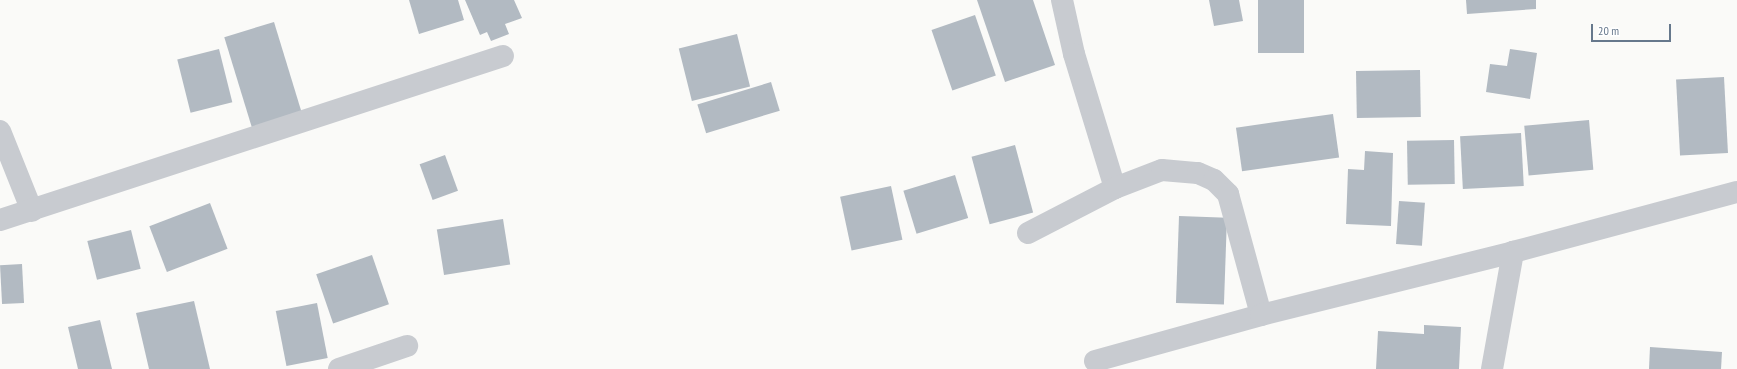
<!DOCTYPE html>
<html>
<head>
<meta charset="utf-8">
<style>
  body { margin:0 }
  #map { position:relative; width:1737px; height:369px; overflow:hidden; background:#fafaf8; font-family:"PT Sans Narrow",sans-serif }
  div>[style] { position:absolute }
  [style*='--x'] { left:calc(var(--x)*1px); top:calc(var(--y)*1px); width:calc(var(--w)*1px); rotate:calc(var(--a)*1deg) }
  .building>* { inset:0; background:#b2bac2; transform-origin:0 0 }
  .minor>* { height:22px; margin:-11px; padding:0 11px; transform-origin:11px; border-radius:11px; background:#c8cbd0 }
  span { translate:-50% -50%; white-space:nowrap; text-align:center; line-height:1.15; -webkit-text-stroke:4px #fff; paint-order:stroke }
  .scale { position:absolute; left:1591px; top:24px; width:80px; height:18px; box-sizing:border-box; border:2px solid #66788c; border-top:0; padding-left:5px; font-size:12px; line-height:14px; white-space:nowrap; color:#66788c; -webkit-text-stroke:3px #fff; paint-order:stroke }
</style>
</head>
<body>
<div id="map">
  <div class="building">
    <i style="clip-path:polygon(409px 0,458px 0,464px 20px,419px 34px)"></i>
    <i style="clip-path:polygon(465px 0,514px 0,522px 18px,505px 24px,509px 34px,491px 41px,487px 32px,480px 35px)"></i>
    <i style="clip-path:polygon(977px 0,1033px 0,1055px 65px,1005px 82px)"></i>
    <i style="clip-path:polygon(1209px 0,1239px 0,1243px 21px,1214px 26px)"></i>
    <i style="left:1258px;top:0;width:46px;height:53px"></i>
    <i style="clip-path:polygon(1466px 0,1536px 0,1536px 9px,1467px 14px)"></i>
    <i style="left:975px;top:15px;width:64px;height:46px;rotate:71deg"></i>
    <i style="left:274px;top:22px;width:101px;height:52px;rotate:73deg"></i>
    <i style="left:737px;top:34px;width:54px;height:60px;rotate:76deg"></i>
    <i style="left:219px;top:49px;width:55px;height:43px;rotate:76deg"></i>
    <i style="clip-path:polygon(1510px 49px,1537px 53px,1530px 99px,1486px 92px,1490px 64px,1507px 66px)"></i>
    <i style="left:1420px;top:70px;width:47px;height:64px;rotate:89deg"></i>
    <i style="left:1724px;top:77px;width:76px;height:48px;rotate:87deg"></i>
    <i style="left:771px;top:82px;width:30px;height:77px;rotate:73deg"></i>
    <i style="left:1333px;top:114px;width:44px;height:98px;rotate:82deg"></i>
    <i style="left:1589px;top:120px;width:50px;height:65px;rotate:85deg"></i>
    <i style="left:1521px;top:133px;width:53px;height:61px;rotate:87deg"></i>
    <i style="left:1454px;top:140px;width:44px;height:47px;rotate:89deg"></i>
    <i style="left:1015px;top:145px;width:70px;height:45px;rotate:75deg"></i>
    <i style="clip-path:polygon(1365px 151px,1393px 153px,1391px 226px,1346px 224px,1348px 169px,1364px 170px)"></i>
    <i style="left:445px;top:155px;width:38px;height:27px;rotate:70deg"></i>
    <i style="left:955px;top:175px;width:45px;height:54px;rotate:73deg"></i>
    <i style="left:891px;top:186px;width:55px;height:52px;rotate:78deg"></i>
    <i style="left:1399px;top:201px;width:26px;height:43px;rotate:4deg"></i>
    <i style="left:210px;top:203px;width:49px;height:65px;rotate:69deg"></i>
    <i style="left:1179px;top:216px;width:48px;height:87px;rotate:2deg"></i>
    <i style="left:503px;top:219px;width:46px;height:67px;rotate:81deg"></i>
    <i style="left:131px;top:230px;width:40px;height:45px;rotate:76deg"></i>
    <i style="left:372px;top:255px;width:52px;height:59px;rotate:71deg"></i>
    <i style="left:22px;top:264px;width:39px;height:22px;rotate:87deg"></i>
    <i style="clip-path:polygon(194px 301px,210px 369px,149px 369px,136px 313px)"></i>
    <i style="left:317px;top:303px;width:56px;height:42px;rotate:79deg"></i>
    <i style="clip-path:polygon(100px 320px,112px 369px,78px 369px,68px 327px)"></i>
    <i style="clip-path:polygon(1424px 325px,1461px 327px,1459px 369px,1376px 369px,1378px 331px,1424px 334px)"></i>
    <i style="clip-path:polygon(1650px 347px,1722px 352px,1721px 369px,1649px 369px)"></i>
  </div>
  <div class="minor">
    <i style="--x:1062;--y:0;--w:55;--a:77.5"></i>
    <i style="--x:1074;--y:54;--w:140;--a:73"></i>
    <i style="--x:0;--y:131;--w:86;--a:68.2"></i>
    <i style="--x:0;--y:220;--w:529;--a:-18.06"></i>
    <i style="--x:1028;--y:233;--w:98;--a:-27.3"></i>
    <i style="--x:1115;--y:188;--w:50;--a:-21"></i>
    <i style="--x:1162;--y:170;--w:36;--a:5"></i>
    <i style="--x:1198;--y:173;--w:17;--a:24"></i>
    <i style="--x:1214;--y:180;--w:20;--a:45"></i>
    <i style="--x:1228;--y:194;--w:125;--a:74.7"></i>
    <i style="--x:1095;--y:361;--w:172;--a:-15.5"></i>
    <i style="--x:1261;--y:315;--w:260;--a:-14"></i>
    <i style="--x:1513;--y:252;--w:232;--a:-15"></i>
    <i style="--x:339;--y:369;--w:72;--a:-18.7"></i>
    <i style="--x:1492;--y:369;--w:119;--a:-79.8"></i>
  </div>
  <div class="scale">20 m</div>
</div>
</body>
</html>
